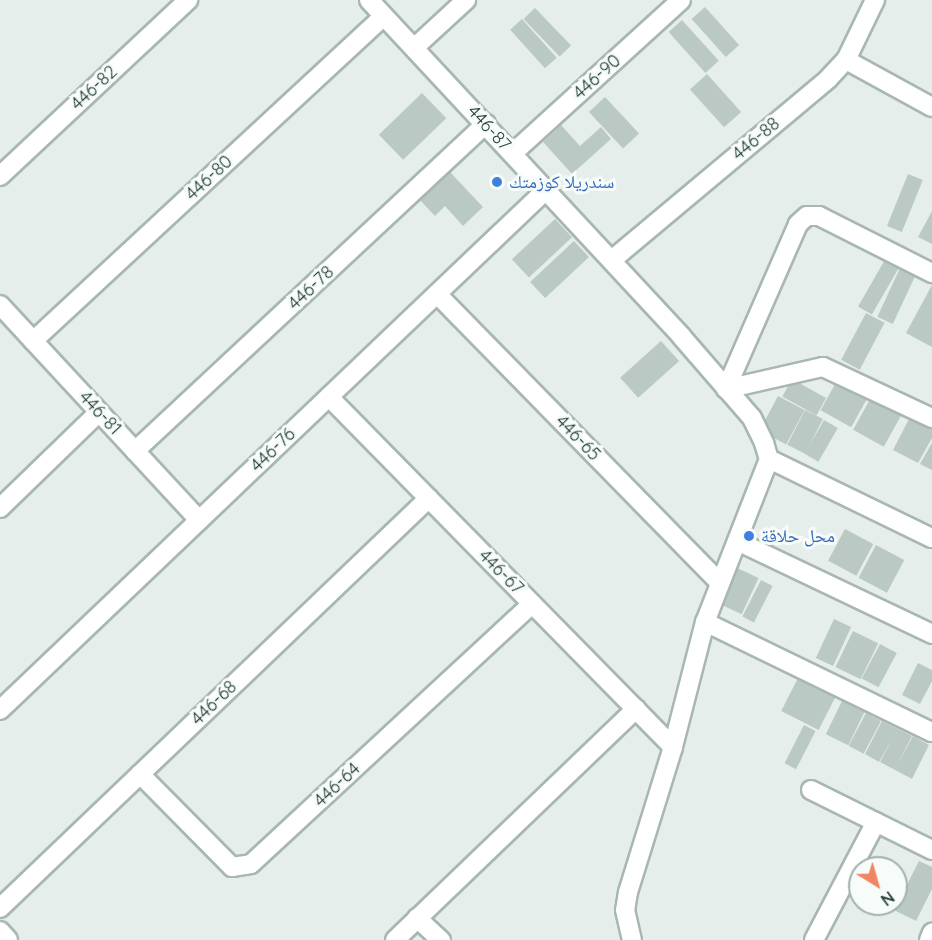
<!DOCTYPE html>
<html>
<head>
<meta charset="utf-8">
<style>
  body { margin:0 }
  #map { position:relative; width:932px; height:940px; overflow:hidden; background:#e6eeeb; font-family:Quicksand,"Noto Naskh Arabic",sans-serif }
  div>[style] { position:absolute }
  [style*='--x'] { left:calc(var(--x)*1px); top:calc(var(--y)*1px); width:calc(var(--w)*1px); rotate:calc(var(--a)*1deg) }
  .building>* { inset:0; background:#bbc9c4; transform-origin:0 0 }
  .roads { filter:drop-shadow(2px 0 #a8b7b2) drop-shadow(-2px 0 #a8b7b2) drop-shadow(0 2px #a8b7b2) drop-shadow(0 -2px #a8b7b2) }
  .minor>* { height:18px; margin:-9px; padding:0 9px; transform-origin:9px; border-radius:9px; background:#fff }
  .dots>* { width:16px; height:16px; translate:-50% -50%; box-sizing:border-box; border:3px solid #f7fbf9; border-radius:50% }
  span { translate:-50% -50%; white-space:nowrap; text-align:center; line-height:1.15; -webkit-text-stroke:6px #f7fbf9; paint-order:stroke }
  .street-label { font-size:18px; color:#254139 }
  .shop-label { font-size:18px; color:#366cbe }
  .left { translate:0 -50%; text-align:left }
  .north { position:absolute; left:848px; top:856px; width:60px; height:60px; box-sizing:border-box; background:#f7fbf9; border:2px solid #a3b1ac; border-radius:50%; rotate:143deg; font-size:16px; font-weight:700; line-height:24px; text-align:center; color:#254139 }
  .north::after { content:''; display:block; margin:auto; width:21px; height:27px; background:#ef8563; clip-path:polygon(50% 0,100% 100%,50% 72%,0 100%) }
</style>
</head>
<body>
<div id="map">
  <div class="building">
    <i style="left:705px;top:7px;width:51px;height:18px;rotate:48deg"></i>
    <i style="left:535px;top:8px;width:52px;height:16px;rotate:46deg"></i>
    <i style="left:522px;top:19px;width:52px;height:16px;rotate:48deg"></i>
    <i style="left:682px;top:20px;width:55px;height:18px;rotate:48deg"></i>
    <i style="left:707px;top:74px;width:51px;height:23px;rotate:48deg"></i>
    <i style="left:422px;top:93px;width:35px;height:60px;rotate:46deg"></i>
    <i style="left:605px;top:97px;width:50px;height:22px;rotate:47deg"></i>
    <i style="clip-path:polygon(561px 125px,580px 146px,601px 127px,611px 139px,572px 174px,543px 142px)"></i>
    <i style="clip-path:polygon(449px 171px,483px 207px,463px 226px,445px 206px,435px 216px,419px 199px)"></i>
    <i style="left:908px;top:174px;width:16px;height:56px;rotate:22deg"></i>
    <i style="clip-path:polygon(932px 211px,932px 244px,918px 237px)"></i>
    <i style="left:555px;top:219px;width:25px;height:59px;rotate:47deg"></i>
    <i style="left:574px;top:241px;width:22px;height:60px;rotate:47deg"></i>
    <i style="left:886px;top:258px;width:16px;height:56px;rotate:30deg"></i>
    <i style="left:901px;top:266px;width:17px;height:56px;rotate:25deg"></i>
    <i style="clip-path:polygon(932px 285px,932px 347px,906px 333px)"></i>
    <i style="left:866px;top:313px;width:21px;height:53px;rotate:28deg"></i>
    <i style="left:661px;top:341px;width:27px;height:55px;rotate:48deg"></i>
    <i style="left:839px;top:377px;width:35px;height:38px;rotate:29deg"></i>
    <i style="left:792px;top:379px;width:39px;height:20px;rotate:29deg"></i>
    <i style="left:873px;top:394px;width:35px;height:41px;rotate:29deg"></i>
    <i style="left:778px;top:396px;width:30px;height:39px;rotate:28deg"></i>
    <i style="left:805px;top:410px;width:20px;height:39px;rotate:27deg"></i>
    <i style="clip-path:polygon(911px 415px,932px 426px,932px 438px,918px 463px,893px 450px)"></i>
    <i style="left:824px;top:420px;width:16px;height:39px;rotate:30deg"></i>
    <i style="clip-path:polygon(932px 443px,932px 470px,920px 464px)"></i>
    <i style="left:845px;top:529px;width:32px;height:36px;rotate:28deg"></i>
    <i style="left:876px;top:545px;width:32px;height:37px;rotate:28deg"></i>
    <i style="left:735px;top:567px;width:26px;height:40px;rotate:25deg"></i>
    <i style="left:761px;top:580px;width:13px;height:41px;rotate:27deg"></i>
    <i style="left:834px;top:619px;width:19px;height:43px;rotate:25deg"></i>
    <i style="left:853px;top:631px;width:28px;height:40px;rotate:26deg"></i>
    <i style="left:880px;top:644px;width:19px;height:39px;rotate:28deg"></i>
    <i style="clip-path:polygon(918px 663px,932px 670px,932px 681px,920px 704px,902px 695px)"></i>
    <i style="left:798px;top:678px;width:42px;height:37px;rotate:27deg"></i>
    <i style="left:842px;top:701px;width:25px;height:37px;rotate:26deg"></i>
    <i style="left:866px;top:713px;width:17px;height:37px;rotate:28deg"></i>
    <i style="clip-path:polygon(882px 721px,912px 736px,897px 765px,913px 736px,929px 745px,912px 779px,880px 762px,892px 739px,879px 762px,865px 754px)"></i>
    <i style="left:804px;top:725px;width:13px;height:43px;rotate:27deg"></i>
    <i style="clip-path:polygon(919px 861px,932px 867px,932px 889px,916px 921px,894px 910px)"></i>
  </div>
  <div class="roads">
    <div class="minor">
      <i style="--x:369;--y:0;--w:459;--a:47.1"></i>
      <i style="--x:681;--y:336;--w:108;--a:49.1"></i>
      <i style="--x:752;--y:418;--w:28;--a:64"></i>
      <i style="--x:764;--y:443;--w:17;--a:73"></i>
      <i style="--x:769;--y:459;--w:175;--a:111.4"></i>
      <i style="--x:705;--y:622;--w:129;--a:104.4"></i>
      <i style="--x:673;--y:747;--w:152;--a:107.2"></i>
      <i style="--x:628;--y:892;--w:18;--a:99"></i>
      <i style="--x:625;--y:910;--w:31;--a:77"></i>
      <i style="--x:414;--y:48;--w:71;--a:-42.7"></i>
      <i style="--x:846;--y:60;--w:98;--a:28.7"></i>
      <i style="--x:513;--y:153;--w:227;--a:-42.3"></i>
      <i style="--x:0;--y:176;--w:258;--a:-43.1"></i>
      <i style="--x:613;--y:259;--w:280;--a:-39.9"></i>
      <i style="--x:828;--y:79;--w:26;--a:-47"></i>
      <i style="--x:846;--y:60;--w:67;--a:-64.2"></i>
      <i style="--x:437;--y:294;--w:404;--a:45.6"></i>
      <i style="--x:0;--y:305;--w:293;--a:47.2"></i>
      <i style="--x:33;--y:341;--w:478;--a:-42.8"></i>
      <i style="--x:726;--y:389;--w:180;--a:-66.4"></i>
      <i style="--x:798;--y:224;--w:12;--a:-42"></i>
      <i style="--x:807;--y:216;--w:12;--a:0"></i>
      <i style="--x:819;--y:216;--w:127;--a:26.8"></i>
      <i style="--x:726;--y:389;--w:99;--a:-12.8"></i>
      <i style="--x:823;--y:367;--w:120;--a:25.1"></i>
      <i style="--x:329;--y:397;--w:491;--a:45.5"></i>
      <i style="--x:135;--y:451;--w:480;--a:-43"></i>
      <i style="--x:769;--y:459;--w:181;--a:25.9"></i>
      <i style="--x:0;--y:508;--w:138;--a:-44.1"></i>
      <i style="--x:737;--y:541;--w:216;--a:25.5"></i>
      <i style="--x:705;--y:622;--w:252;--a:25.9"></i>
      <i style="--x:0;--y:710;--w:755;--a:-43.61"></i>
      <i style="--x:140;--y:774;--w:131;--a:45.3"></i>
      <i style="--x:232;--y:867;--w:19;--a:-9"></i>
      <i style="--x:251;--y:864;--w:383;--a:-42.8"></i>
      <i style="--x:811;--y:790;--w:135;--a:26.4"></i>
      <i style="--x:0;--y:908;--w:593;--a:-43.7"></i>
      <i style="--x:417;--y:918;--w:33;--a:43"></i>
      <i style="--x:0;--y:931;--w:12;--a:48"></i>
      <i style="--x:395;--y:940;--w:334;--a:-43.8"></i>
      <i style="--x:814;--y:940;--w:133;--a:-62.3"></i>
      <i style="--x:929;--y:940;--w:8;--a:-67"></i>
    </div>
  </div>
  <div class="dots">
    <i style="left:497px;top:182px;background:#3f7fe0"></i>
    <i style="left:749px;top:536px;background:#3f7fe0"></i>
  </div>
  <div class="street-label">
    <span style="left:597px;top:77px;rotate:-42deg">446-90</span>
    <span style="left:94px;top:88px;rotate:-43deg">446-82</span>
    <span style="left:489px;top:128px;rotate:47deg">446-87</span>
    <span style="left:756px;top:139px;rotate:-40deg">446-88</span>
    <span style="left:209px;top:178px;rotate:-43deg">446-80</span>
    <span style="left:311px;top:288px;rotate:-43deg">446-78</span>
    <span style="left:100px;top:413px;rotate:47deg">446-81</span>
    <span style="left:578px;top:438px;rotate:46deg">446-65</span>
    <span style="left:273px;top:450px;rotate:-44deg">446-76</span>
    <span style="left:501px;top:572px;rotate:45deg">446-67</span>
    <span style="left:214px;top:703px;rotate:-44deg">446-68</span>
    <span style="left:337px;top:785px;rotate:-43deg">446-64</span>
  </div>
  <div class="shop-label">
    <span class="left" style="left:509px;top:182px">سندريلا كوزمتك</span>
    <span class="left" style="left:761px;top:536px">محل حلاقة</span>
  </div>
  <div class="north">N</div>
</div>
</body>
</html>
